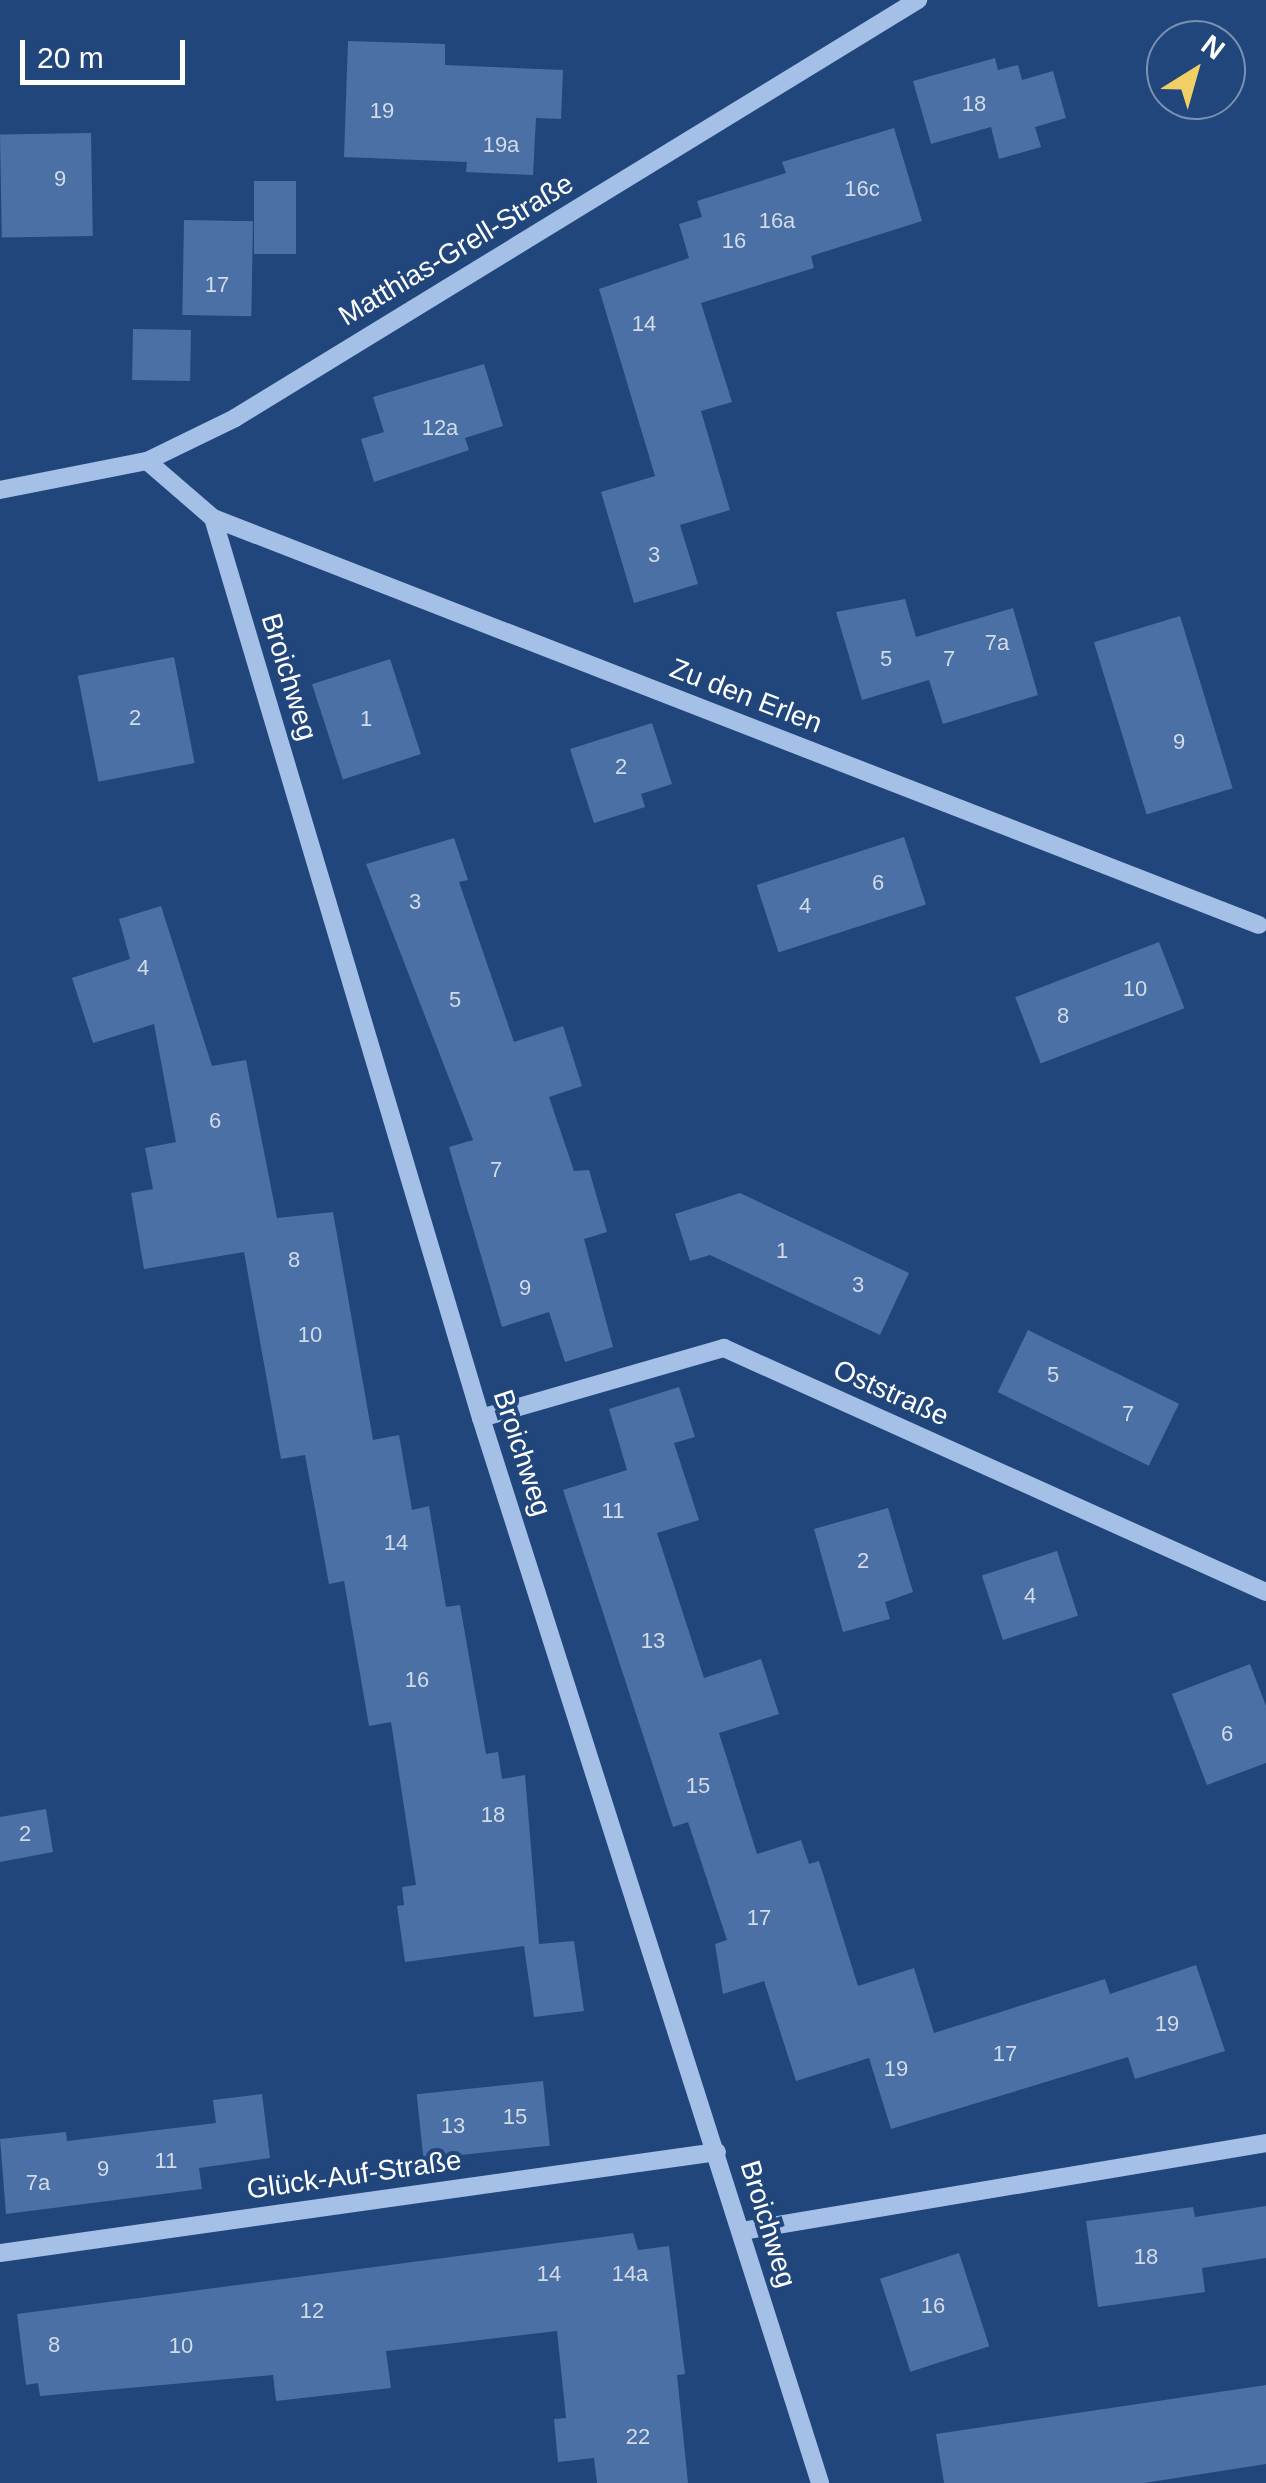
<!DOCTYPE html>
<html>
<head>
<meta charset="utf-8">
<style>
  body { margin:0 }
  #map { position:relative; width:1266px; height:2483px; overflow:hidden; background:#21467c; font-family:Arial,sans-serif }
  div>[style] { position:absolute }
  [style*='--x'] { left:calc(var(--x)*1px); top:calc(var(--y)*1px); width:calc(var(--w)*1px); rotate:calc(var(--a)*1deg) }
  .building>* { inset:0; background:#4a70a5; transform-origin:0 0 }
  .minor>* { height:18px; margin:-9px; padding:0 9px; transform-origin:9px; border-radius:9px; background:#a4c0e6 }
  span { translate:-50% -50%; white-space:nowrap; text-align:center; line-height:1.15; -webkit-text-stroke:8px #21467c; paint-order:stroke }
  .number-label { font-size:22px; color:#d2dbe8 }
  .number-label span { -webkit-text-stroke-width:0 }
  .street-label { font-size:28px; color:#fff }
  .north { position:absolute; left:1146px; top:20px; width:100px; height:100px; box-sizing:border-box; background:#21467c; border:2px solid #7a90b0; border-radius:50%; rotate:37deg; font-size:28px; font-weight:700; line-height:40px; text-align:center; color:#fff }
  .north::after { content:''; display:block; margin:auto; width:35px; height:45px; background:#f2ce66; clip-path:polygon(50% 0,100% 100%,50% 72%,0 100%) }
  .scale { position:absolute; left:20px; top:40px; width:165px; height:45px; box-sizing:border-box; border:5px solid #fff; border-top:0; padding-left:12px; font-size:30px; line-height:35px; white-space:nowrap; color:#fff; -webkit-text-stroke:8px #21467c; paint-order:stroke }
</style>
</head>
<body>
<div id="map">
  <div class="building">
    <i style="clip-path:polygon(348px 41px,445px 44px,445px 65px,563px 70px,561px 119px,536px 118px,533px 175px,466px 172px,467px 162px,344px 157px)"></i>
    <i style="clip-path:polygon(995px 58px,998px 70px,1018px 65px,1022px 80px,1053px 71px,1066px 118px,1035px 127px,1041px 147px,999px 159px,991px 127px,931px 144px,913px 81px)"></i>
    <i style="clip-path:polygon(894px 128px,922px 221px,811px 256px,814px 268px,701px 303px,732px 402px,701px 411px,730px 510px,680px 525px,698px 584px,634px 603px,601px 492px,655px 476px,599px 289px,689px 258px,679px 224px,702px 217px,697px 201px,786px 173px,782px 162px)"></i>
    <i style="left:91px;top:133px;width:103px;height:91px;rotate:89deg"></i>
    <i style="left:254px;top:181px;width:42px;height:73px"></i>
    <i style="left:184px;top:220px;width:69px;height:95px;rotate:1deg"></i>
    <i style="left:133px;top:329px;width:58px;height:51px;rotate:1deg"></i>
    <i style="clip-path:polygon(484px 364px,503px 426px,465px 438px,469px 450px,374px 482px,361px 439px,384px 432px,373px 397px)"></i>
    <i style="clip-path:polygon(905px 599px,916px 637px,1013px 608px,1038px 695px,943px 724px,929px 680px,862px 700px,836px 612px)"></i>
    <i style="left:1180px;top:616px;width:180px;height:90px;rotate:73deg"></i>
    <i style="left:174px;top:657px;width:108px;height:98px;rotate:79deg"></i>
    <i style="left:390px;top:659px;width:100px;height:82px;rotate:72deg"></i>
    <i style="clip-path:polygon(652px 723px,672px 784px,641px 794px,645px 807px,594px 823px,570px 749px)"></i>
    <i style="left:904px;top:837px;width:71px;height:155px;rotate:72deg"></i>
    <i style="clip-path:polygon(454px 838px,468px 880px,459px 882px,514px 1042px,563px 1026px,582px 1086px,549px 1097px,574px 1171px,589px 1170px,607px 1232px,584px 1239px,613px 1347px,565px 1362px,549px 1312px,502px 1327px,449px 1147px,473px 1140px,366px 864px)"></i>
    <i style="clip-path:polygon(161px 906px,212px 1066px,246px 1060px,277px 1218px,333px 1212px,373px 1440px,399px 1435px,412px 1510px,429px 1506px,446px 1607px,460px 1605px,486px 1754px,498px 1752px,502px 1779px,525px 1775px,539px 1944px,574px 1941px,584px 2011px,534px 2017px,524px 1946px,405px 1962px,397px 1906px,404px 1905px,402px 1887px,416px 1885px,391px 1722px,369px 1726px,344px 1581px,329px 1584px,305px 1455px,281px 1459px,244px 1252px,144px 1269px,131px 1193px,153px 1189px,145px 1148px,176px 1142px,154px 1024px,93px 1043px,72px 978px,130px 959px,119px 919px)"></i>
    <i style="left:1159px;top:942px;width:71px;height:154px;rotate:69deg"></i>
    <i style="clip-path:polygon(740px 1193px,909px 1273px,880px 1335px,710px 1255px,690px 1261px,675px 1214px)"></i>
    <i style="left:1028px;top:1330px;width:168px;height:69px;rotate:26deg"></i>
    <i style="clip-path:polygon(679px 1387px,695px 1437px,674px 1443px,699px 1520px,657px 1533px,704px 1678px,761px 1659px,779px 1714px,719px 1733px,757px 1854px,801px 1840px,809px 1864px,819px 1861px,858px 1986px,914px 1968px,934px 2033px,1105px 1979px,1110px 1994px,1196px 1965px,1225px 2051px,1135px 2079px,1128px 2057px,891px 2129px,869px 2058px,796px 2081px,764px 1981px,723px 1994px,715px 1944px,727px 1940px,688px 1822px,673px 1827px,563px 1490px,627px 1470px,609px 1409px)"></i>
    <i style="clip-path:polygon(888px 1508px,913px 1592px,885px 1602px,890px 1619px,843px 1632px,814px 1529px)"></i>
    <i style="left:1057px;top:1551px;width:68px;height:79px;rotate:72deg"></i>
    <i style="clip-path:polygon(1250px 1664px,1266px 1706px,1266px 1763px,1207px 1785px,1172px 1694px)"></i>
    <i style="clip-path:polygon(46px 1809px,53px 1852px,0 1862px,0 1817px)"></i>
    <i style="left:543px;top:2081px;width:65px;height:127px;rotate:84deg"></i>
    <i style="clip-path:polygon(262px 2094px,270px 2158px,199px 2168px,202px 2189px,6px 2214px,0 2139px,66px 2132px,67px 2141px,216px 2123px,213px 2100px)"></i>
    <i style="clip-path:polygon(1266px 2206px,1266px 2258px,1202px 2268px,1205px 2292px,1098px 2307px,1086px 2221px,1193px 2207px,1195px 2217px)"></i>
    <i style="clip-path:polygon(633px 2233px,638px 2250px,669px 2246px,685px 2374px,677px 2375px,688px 2483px,597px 2483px,594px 2458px,558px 2462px,554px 2419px,566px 2418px,557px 2331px,386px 2351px,391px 2388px,276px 2401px,273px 2375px,40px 2396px,38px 2383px,26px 2385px,17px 2314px)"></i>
    <i style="left:959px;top:2253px;width:98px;height:83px;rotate:72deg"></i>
    <i style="clip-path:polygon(1266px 2385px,1266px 2464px,1144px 2483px,944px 2483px,936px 2434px)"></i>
  </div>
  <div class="minor">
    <i style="--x:147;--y:461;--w:87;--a:40.8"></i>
    <i style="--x:213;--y:518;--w:939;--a:73.42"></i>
    <i style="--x:481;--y:1418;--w:1118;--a:72.34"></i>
    <i style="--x:0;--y:490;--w:150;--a:-11.2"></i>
    <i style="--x:147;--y:461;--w:98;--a:-26"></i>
    <i style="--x:235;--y:418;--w:801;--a:-31.47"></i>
    <i style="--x:213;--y:518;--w:1122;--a:21.26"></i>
    <i style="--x:481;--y:1418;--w:253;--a:-16.1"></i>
    <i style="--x:724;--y:1348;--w:594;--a:24.24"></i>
    <i style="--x:742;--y:2231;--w:531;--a:-9.53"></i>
    <i style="--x:0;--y:2253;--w:724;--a:-8.02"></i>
  </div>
  <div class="number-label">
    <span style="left:974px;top:104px">18</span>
    <span style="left:382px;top:111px">19</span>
    <span style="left:501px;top:145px">19a</span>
    <span style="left:60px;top:179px">9</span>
    <span style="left:862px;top:189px">16c</span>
    <span style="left:777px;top:221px">16a</span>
    <span style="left:734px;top:241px">16</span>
    <span style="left:217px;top:285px">17</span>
    <span style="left:644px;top:324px">14</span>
    <span style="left:440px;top:428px">12a</span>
    <span style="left:654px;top:555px">3</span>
    <span style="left:997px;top:643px">7a</span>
    <span style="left:886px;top:659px">5</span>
    <span style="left:949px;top:659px">7</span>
    <span style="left:135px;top:718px">2</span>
    <span style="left:366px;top:719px">1</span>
    <span style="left:1179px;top:742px">9</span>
    <span style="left:621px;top:767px">2</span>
    <span style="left:878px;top:883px">6</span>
    <span style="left:415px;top:902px">3</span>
    <span style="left:805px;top:906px">4</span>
    <span style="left:143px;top:968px">4</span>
    <span style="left:1135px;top:989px">10</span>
    <span style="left:455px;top:1000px">5</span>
    <span style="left:1063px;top:1016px">8</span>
    <span style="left:215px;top:1121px">6</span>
    <span style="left:496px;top:1170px">7</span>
    <span style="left:782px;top:1251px">1</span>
    <span style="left:294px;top:1260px">8</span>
    <span style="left:858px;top:1285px">3</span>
    <span style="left:525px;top:1288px">9</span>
    <span style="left:310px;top:1335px">10</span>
    <span style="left:1053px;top:1375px">5</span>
    <span style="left:1128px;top:1414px">7</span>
    <span style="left:613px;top:1511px">11</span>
    <span style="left:396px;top:1543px">14</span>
    <span style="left:863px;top:1561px">2</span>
    <span style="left:1030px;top:1596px">4</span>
    <span style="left:653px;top:1641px">13</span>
    <span style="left:417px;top:1680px">16</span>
    <span style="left:1227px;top:1734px">6</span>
    <span style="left:698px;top:1786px">15</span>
    <span style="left:493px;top:1815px">18</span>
    <span style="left:25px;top:1834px">2</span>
    <span style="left:759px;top:1918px">17</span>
    <span style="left:1167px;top:2024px">19</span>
    <span style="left:1005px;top:2054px">17</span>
    <span style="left:896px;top:2069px">19</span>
    <span style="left:515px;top:2117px">15</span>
    <span style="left:453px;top:2126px">13</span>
    <span style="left:166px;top:2161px">11</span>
    <span style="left:103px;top:2169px">9</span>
    <span style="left:38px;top:2183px">7a</span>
    <span style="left:1146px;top:2257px">18</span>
    <span style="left:549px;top:2274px">14</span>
    <span style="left:630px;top:2274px">14a</span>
    <span style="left:933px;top:2306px">16</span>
    <span style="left:312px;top:2311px">12</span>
    <span style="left:54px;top:2345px">8</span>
    <span style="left:181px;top:2346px">10</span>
    <span style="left:638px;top:2437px">22</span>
  </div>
  <div class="street-label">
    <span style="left:456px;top:250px;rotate:-31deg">Matthias-Grell-Straße</span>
    <span style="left:289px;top:677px;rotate:73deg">Broichweg</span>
    <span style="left:746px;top:696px;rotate:21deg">Zu den Erlen</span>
    <span style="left:891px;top:1393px;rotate:24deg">Oststraße</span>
    <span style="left:522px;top:1453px;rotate:72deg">Broichweg</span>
    <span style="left:354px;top:2175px;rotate:-8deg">Glück-Auf-Straße</span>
    <span style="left:768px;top:2224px;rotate:73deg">Broichweg</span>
  </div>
  <div class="north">N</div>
  <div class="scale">20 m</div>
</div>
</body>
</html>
